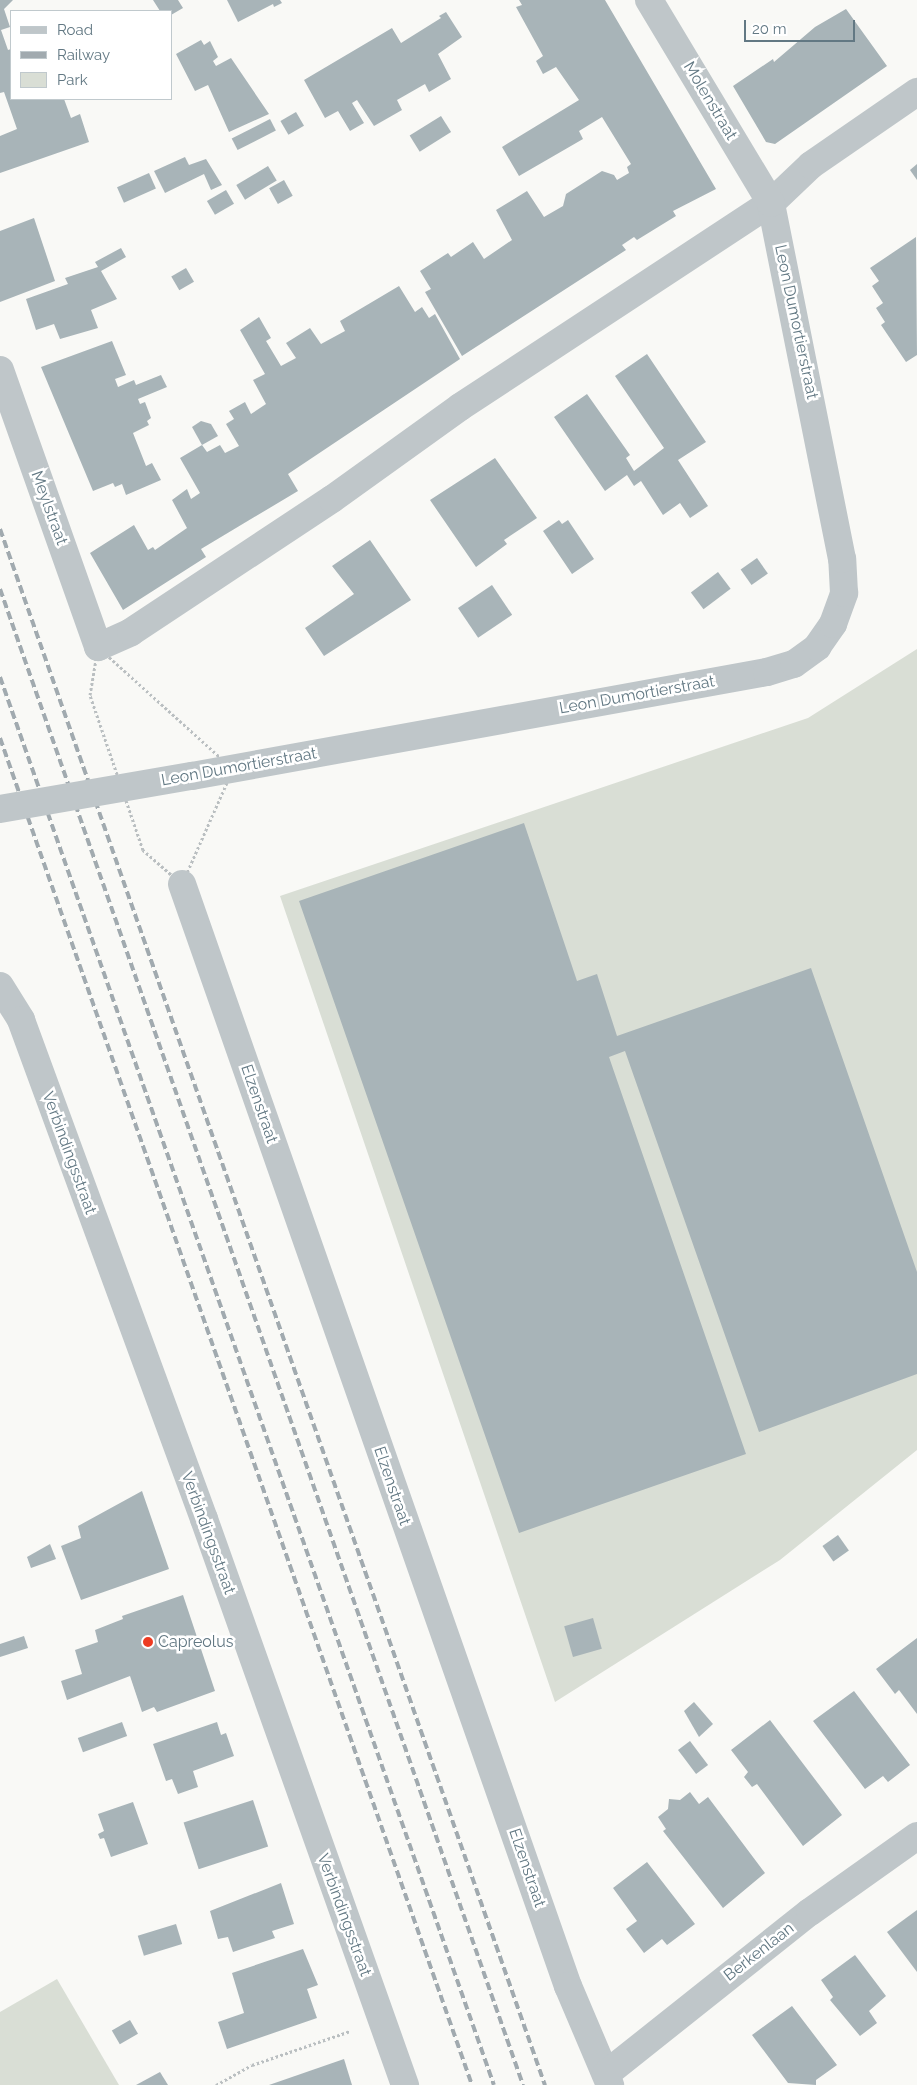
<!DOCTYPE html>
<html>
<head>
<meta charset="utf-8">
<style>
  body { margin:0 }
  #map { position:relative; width:917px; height:2085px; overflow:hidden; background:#f9f9f6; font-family:Raleway,sans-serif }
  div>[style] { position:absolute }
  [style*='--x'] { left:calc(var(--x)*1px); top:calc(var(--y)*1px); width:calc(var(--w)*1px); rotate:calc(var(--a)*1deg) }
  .green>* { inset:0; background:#d9ded5 }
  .building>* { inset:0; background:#a8b4b8; transform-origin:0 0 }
  .path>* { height:3px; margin-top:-1.5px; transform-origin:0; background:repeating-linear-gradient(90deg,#babfc1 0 2.5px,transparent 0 5px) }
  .minor>* { height:28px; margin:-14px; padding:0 14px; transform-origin:14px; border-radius:14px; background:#bfc6c9 }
  .rail>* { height:4px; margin-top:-2px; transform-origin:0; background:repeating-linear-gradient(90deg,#a1aaaf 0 8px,transparent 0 12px) }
  .minor-bridge>* { height:28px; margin:-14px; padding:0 14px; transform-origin:14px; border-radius:14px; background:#bfc6c9 }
  .dots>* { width:14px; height:14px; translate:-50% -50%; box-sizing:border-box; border:2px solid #fff; border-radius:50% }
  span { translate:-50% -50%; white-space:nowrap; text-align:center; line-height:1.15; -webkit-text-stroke:5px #fff; paint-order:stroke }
  .street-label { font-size:16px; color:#627883 }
  .poi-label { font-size:16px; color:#627883 }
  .left { translate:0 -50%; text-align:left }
  .legend { position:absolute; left:10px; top:10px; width:162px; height:90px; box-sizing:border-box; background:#fff; border:1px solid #c0c9cd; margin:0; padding:6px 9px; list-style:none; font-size:15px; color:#627883 }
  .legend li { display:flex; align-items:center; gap:10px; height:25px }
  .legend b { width:25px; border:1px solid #c0c9cd }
  .scale { position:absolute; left:744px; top:20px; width:111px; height:22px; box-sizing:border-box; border:2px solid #627883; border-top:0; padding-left:6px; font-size:15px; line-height:18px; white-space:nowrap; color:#627883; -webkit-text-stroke:4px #fff; paint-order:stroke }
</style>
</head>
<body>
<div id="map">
  <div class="green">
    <i style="clip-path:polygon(917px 649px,917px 1450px,780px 1560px,555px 1702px,280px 896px,808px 718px)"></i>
    <i style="clip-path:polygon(57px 1979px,119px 2085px,0 2085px,0 2012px)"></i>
  </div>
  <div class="building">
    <i style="clip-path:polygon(0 0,13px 0,4px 9px,10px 27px,1px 30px,8px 50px,11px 49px,11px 99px,64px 99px,71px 118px,80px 114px,89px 142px,0 173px,0 136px,17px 129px,4px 92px,0 93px)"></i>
    <i style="clip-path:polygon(153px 0,178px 0,183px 8px,171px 15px,171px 11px,160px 11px)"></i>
    <i style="clip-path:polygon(227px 0,280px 0,282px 3px,274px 7px,273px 4px,238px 22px)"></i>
    <i style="clip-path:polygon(519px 0,605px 0,716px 189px,673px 211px,676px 216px,637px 240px,634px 237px,622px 245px,626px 250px,462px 356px,425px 292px,431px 289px,420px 271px,448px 253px,451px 257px,473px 242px,484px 259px,512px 240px,496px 210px,527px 191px,544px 217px,563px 206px,566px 194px,602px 171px,614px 175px,617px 180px,629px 173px,627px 167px,631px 164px,602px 117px,579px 131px,583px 139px,519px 176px,502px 147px,579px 100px,556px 67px,543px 74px,536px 61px,543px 56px,516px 7px,522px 5px)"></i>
    <i style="clip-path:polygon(846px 9px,887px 66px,775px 144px,766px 142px,733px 86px,773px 59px,774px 62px,815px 27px)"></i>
    <i style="clip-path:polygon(446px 12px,462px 37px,438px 54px,451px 79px,429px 92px,425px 84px,397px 100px,402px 110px,374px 126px,357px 100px,352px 103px,364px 123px,350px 131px,338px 111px,325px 118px,304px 80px,392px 28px,401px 43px,441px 18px,439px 16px)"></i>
    <i style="clip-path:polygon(201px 40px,204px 45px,210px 41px,218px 57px,213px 61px,216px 66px,231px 58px,269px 114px,229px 132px,208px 85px,195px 91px,176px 54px)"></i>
    <i style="left:296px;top:112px;width:16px;height:18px;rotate:60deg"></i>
    <i style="left:441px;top:116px;width:19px;height:37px;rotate:58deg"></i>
    <i style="left:270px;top:119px;width:13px;height:43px;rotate:63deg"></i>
    <i style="clip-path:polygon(185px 157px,189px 165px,206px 159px,222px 185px,211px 190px,204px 174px,165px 193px,154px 171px)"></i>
    <i style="clip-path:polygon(917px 164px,917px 180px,910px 170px)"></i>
    <i style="left:268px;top:166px;width:17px;height:37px;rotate:59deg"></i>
    <i style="left:149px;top:173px;width:17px;height:35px;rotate:66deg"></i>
    <i style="left:284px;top:180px;width:18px;height:17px;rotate:61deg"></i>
    <i style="left:226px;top:190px;width:16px;height:22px;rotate:60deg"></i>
    <i style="clip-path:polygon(34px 218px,55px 281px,0 302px,0 231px)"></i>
    <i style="clip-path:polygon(916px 237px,917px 355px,906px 362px,881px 325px,885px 322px,876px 308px,883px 303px,872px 286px,879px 281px,870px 268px)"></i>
    <i style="clip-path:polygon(121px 248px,126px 257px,101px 271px,117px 299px,91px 310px,98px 328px,60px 339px,54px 324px,36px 330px,26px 299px,68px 284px,65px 278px,98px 267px,95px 262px)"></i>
    <i style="left:186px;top:268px;width:16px;height:17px;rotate:60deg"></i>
    <i style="clip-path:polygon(399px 286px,415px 312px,422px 307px,429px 318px,435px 314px,460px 359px,288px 474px,298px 491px,201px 549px,206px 557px,123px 610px,90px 553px,134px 525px,148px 550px,153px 547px,155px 550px,187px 528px,172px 500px,187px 489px,191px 499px,200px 493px,180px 458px,202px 445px,207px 452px,220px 445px,225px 453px,239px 446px,226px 424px,234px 419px,229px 411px,245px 402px,251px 414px,266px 404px,253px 380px,265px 374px,240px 330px,259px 317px,271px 338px,266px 341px,281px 366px,296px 358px,286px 343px,310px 328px,321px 344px,345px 331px,340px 321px)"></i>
    <i style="clip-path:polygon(112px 341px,126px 375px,115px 379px,118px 387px,134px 380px,136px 385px,161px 375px,167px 387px,138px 399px,140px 404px,145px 402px,151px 418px,147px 421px,149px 425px,133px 433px,146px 466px,152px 463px,161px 480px,126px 495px,122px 484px,115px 487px,113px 483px,93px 491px,41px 367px)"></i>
    <i style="clip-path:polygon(647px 354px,706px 442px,678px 460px,708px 506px,690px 518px,680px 503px,663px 515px,641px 481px,634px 486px,627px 475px,605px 491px,554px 417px,587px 394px,630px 455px,626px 458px,634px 471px,664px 448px,615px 376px)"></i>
    <i style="clip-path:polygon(201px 421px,211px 424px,218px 436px,202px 445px,192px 427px)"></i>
    <i style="clip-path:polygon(495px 458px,537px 518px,504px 540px,507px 544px,476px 567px,430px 500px)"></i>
    <i style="clip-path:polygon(559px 520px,562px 524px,568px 520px,594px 559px,572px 574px,543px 531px)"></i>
    <i style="clip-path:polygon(370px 540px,411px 600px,324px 656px,305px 628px,354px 594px,332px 566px)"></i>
    <i style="left:757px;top:558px;width:19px;height:20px;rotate:55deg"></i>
    <i style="left:718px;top:572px;width:21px;height:34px;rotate:53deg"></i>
    <i style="left:492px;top:585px;width:36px;height:41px;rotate:56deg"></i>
    <i style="clip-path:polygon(524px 823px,577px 981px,597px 974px,617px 1036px,811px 968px,917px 1272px,917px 1374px,759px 1432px,625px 1051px,609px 1057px,746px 1454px,519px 1533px,299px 901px)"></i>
    <i style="clip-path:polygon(142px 1491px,169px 1569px,81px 1600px,61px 1546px,81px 1538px,78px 1526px)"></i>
    <i style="left:838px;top:1535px;width:19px;height:19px;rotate:55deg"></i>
    <i style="clip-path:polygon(50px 1544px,56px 1559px,31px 1568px,27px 1557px)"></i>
    <i style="clip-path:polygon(183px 1595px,215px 1691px,157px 1712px,154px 1707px,142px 1712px,130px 1676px,67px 1700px,61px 1681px,82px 1674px,75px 1650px,98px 1642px,95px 1630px,123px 1619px,122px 1616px)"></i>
    <i style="left:593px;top:1618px;width:32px;height:30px;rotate:74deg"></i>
    <i style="clip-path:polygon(24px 1636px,28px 1648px,0 1657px,0 1644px)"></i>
    <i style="clip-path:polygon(917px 1638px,917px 1714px,899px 1690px,895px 1694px,876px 1669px)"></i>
    <i style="clip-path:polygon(854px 1691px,910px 1765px,888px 1782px,883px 1776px,865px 1789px,813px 1721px)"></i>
    <i style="clip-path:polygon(694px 1702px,713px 1724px,699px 1737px,684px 1711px)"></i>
    <i style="clip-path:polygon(770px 1720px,842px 1815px,803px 1846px,757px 1784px,752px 1787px,744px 1777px,748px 1772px,731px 1750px)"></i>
    <i style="left:122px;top:1722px;width:15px;height:47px;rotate:70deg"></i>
    <i style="clip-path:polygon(217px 1722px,221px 1735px,226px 1733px,234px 1756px,193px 1771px,198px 1787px,178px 1794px,172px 1779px,166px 1781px,153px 1744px)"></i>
    <i style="left:690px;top:1741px;width:30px;height:15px;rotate:53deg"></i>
    <i style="clip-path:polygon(690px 1792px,699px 1804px,708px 1797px,765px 1873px,723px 1908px,663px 1831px,666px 1829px,658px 1817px,668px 1809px,669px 1799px,680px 1800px)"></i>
    <i style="left:253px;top:1800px;width:49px;height:73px;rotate:72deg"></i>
    <i style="clip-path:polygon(133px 1802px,148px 1844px,111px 1857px,104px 1838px,100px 1839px,98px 1834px,104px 1831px,98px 1814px)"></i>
    <i style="clip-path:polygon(647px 1862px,695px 1924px,667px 1945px,662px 1939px,644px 1953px,626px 1929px,637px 1921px,613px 1888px)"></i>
    <i style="clip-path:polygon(281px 1883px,294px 1924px,272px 1931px,275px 1938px,233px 1952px,228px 1937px,218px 1939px,210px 1911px)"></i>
    <i style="clip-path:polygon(917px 1910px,917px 1972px,887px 1932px)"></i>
    <i style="left:176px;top:1924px;width:21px;height:40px;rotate:73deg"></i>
    <i style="clip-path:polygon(303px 1949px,318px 1985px,307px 1989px,317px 2018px,227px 2049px,218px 2022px,244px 2013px,232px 1973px)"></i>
    <i style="clip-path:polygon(855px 1955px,886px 1996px,869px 2011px,877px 2023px,860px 2036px,830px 2000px,833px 1997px,821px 1980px)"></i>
    <i style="clip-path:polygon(792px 2006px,837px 2065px,816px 2080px,816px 2085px,788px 2083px,752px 2035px)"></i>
    <i style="left:130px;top:2020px;width:16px;height:21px;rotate:60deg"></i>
    <i style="clip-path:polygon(344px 2059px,352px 2085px,269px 2085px)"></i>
    <i style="clip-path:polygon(160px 2072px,168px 2085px,136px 2085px)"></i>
  </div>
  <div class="path">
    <i style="--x:98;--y:647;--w:182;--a:42.1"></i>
    <i style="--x:233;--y:769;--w:126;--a:113.9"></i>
    <i style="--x:182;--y:884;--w:52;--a:-138.9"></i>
    <i style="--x:143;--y:850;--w:164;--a:-108.9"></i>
    <i style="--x:90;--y:695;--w:49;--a:-80.5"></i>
    <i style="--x:216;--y:2085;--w:41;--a:-29.1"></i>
    <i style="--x:252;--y:2065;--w:104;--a:-19.1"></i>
  </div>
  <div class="minor">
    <i style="--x:0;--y:370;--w:294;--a:70.5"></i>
    <i style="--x:98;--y:647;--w:36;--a:-24"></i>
    <i style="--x:131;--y:632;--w:241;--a:-33.5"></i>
    <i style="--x:332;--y:499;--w:158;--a:-35.7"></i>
    <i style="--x:460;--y:407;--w:372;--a:-33.3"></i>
    <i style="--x:771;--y:203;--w:55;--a:-43.5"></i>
    <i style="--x:811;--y:165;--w:129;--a:-34.6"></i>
    <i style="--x:192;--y:776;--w:584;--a:-10.25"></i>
    <i style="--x:767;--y:672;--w:28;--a:-17"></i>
    <i style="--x:794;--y:664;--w:29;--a:-36"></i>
    <i style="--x:817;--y:647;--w:28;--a:-55"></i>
    <i style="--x:833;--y:624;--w:33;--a:-70"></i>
    <i style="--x:844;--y:593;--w:34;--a:-93"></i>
    <i style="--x:842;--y:559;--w:363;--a:-101.3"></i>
    <i style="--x:771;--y:203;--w:237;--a:-121"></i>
    <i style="--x:182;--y:884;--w:1168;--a:70.7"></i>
    <i style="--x:568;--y:1986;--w:108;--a:67"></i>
    <i style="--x:0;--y:986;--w:40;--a:58"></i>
    <i style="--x:21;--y:1020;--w:531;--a:69.86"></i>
    <i style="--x:204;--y:1519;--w:601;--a:70.45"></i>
    <i style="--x:606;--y:2074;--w:260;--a:-38.5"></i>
    <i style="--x:810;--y:1912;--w:131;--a:-35.4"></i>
  </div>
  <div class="rail">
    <i style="--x:0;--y:529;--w:1649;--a:70.7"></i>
    <i style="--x:0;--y:589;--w:1585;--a:70.73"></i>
    <i style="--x:0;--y:677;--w:1492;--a:70.67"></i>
    <i style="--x:0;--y:738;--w:1427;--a:70.69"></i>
  </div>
  <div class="minor-bridge">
    <i style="--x:0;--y:809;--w:195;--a:-9.8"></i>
  </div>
  <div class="dots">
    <i style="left:148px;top:1642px;background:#ed3b22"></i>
  </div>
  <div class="street-label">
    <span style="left:710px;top:101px;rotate:59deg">Molenstraat</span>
    <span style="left:796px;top:322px;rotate:78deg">Leon Dumortierstraat</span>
    <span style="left:49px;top:508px;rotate:70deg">Meylstraat</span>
    <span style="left:637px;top:695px;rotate:-10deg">Leon Dumortierstraat</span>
    <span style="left:239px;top:767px;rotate:-10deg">Leon Dumortierstraat</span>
    <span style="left:259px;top:1104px;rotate:71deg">Elzenstraat</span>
    <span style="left:69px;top:1153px;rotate:70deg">Verbindingsstraat</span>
    <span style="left:392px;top:1486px;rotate:71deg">Elzenstraat</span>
    <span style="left:208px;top:1533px;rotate:70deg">Verbindingsstraat</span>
    <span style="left:527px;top:1868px;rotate:71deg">Elzenstraat</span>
    <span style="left:344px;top:1915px;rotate:70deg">Verbindingsstraat</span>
    <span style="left:759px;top:1952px;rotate:-38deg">Berkenlaan</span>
  </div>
  <div class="poi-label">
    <span class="left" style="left:158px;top:1642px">Capreolus</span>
  </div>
  <ul class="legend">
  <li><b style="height:6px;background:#bfc6c9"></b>Road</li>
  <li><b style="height:6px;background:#a1aaaf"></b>Railway</li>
  <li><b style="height:14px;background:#d9ded5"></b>Park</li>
  </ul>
  <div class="scale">20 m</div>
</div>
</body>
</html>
